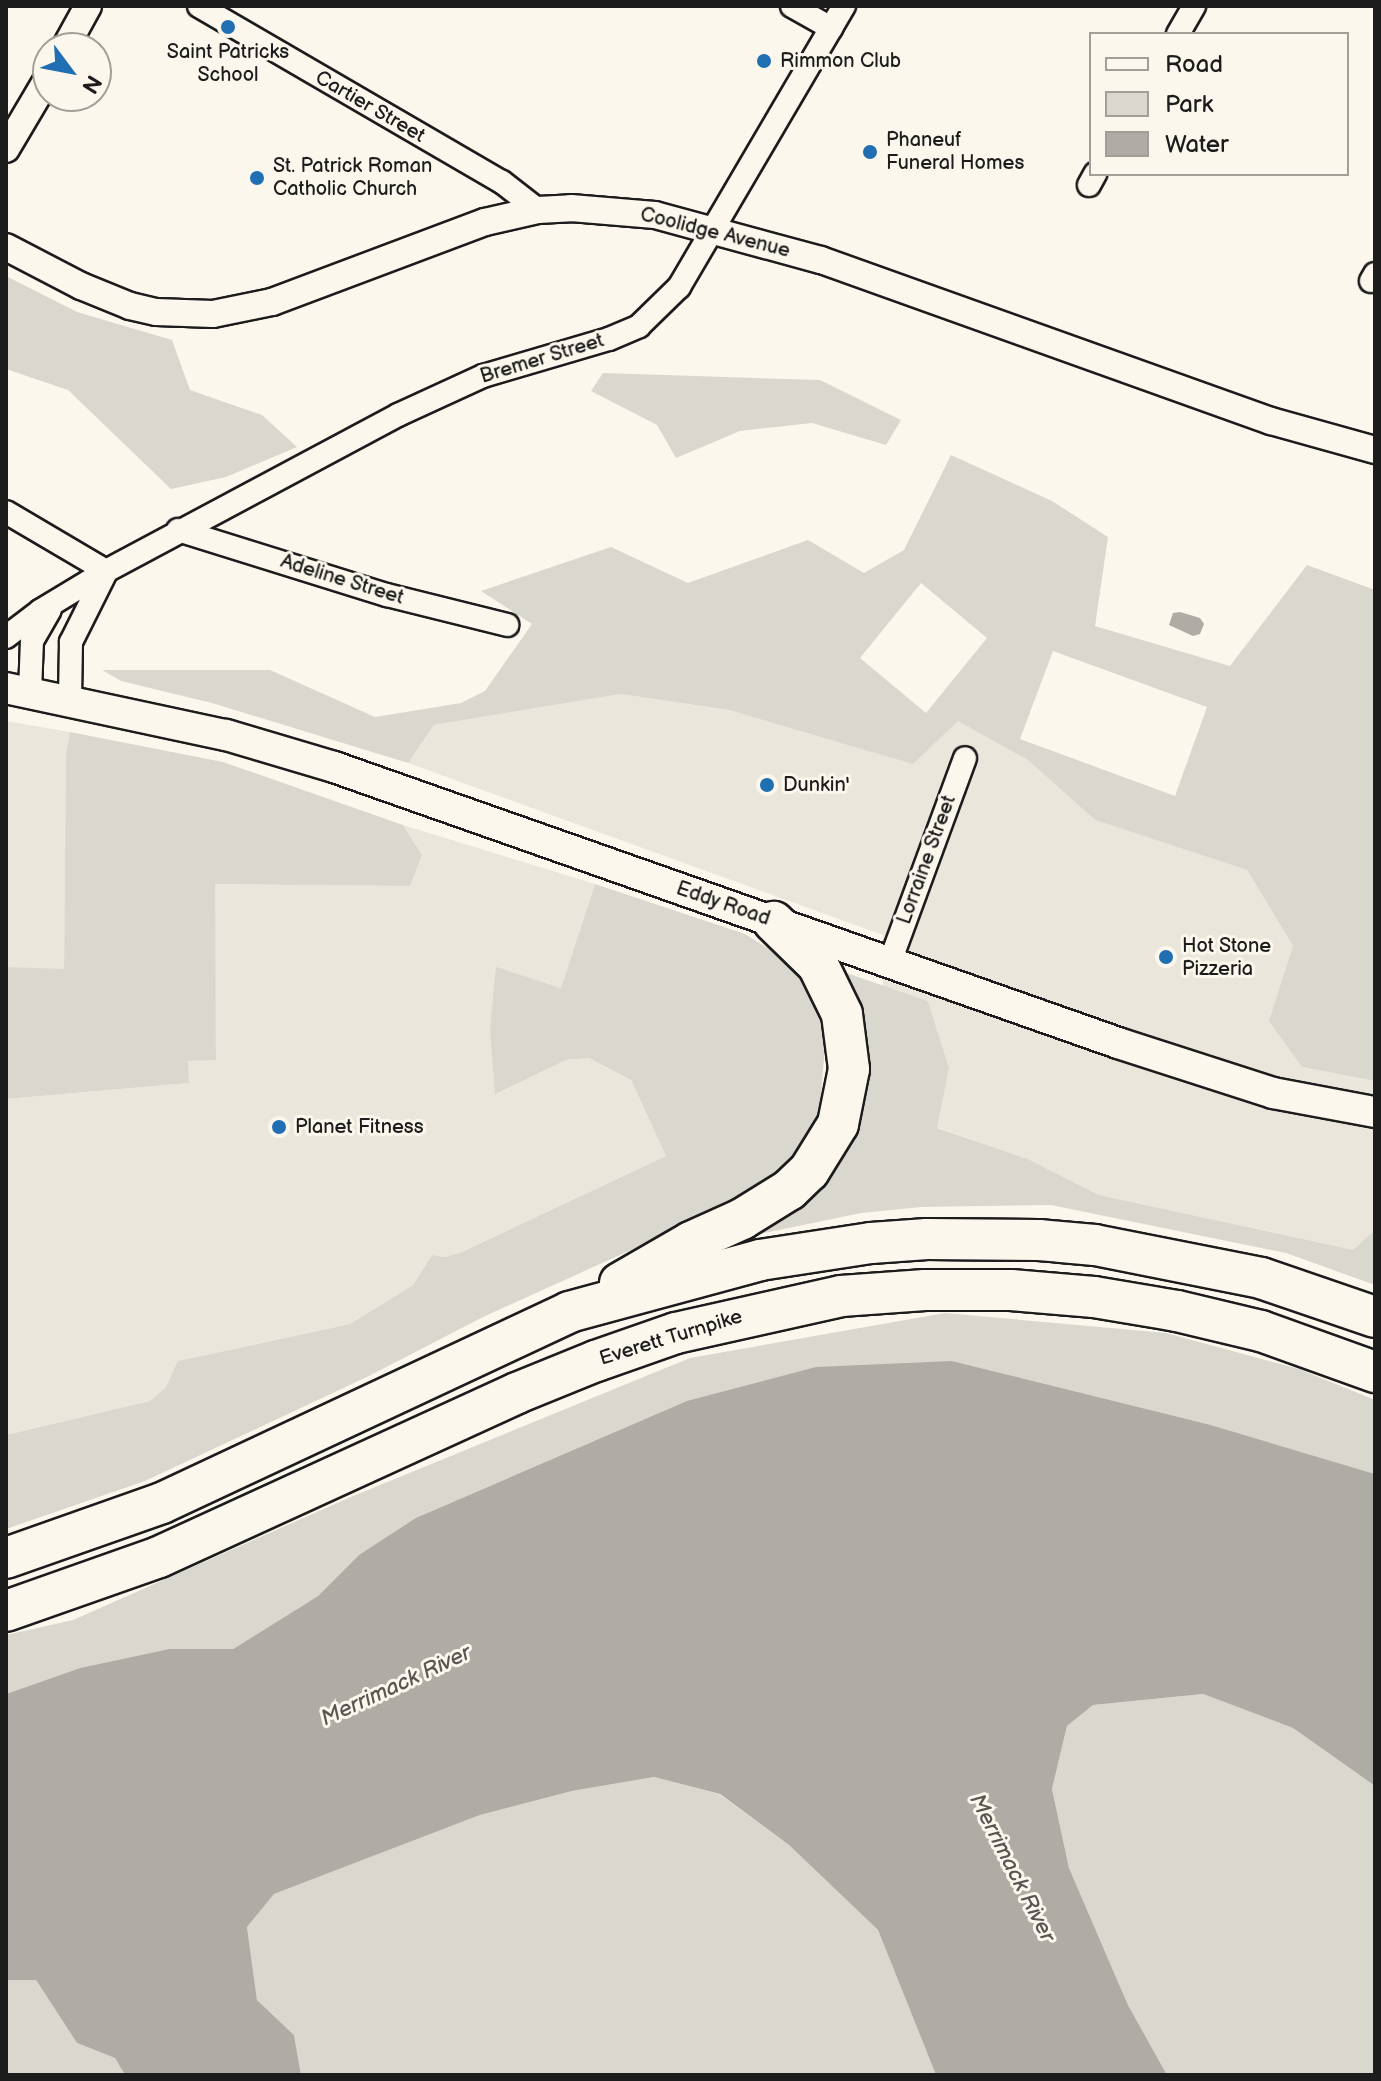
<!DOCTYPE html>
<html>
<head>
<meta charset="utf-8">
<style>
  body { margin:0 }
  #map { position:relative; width:1381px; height:2081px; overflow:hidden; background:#fbf7ec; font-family:"Balsamiq Sans",sans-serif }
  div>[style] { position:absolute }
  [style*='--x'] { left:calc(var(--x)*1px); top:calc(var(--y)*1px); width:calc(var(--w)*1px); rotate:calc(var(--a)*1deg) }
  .built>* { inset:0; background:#eae6dc }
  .green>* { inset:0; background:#dad7ce }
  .water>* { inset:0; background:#afaca5 }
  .roads { filter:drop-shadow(2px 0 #1c1c1c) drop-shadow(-2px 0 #1c1c1c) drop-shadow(0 2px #1c1c1c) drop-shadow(0 -2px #1c1c1c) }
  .minor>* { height:22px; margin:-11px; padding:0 11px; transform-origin:11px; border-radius:11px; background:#fbf7ec }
  .tertiary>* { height:26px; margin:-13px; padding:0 13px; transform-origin:13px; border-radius:13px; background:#fbf7ec }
  .secondary>* { height:30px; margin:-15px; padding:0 15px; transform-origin:15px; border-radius:15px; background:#fbf7ec }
  .motorway>* { height:40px; margin:-20px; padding:0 20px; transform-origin:20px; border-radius:20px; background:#fbf7ec }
  .dots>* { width:22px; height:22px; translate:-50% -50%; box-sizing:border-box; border:4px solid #fbf7ec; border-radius:50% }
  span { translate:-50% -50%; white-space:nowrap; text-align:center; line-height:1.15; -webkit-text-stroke:6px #fbf7ec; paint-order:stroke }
  .poi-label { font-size:20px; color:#1c1c1c }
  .left { translate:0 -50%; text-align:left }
  .street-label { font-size:20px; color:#1c1c1c }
  .water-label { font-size:22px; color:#575653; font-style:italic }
  .frame { position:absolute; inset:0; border:8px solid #1c1c1c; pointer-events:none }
  .legend { position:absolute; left:1089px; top:32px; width:260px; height:144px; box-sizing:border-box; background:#fbf7ec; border:2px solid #a29f99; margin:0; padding:10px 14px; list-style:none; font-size:24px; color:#1c1c1c }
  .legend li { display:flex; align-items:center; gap:16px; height:40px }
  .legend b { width:40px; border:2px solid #a29f99 }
  .north { position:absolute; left:32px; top:32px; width:80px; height:80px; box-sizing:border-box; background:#fbf7ec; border:2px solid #a29f99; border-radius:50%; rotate:122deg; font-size:22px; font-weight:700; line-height:32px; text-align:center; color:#1c1c1c }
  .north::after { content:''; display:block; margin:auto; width:28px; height:36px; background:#1f6fb2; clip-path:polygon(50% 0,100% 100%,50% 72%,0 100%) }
</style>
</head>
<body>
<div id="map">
  <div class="built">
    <i style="clip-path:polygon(621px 694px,729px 710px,913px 763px,958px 720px,1028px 760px,1095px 820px,1247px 870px,1293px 946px,1302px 1067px,1375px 1081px,1375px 1230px,1354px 1251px,1099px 1195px,1028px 1159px,936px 1127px,949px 1068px,928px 1001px,883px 986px,883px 935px,408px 763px,434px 725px)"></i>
    <i style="clip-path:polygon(6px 721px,70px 732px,66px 753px,64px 970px,6px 967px)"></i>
    <i style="clip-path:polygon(403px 825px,595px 884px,561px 988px,497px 968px,495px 1093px,566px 1060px,589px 1058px,631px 1080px,666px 1156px,462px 1252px,445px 1257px,432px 1255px,413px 1285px,350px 1324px,179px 1361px,166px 1387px,150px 1401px,6px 1435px,6px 1099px,188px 1083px,188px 1061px,216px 1059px,214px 884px,410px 886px,422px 855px)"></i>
  </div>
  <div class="green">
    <i style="clip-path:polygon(6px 276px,77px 312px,172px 340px,190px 390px,262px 415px,297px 447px,226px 477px,171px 489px,68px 390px,6px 369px)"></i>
    <i style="clip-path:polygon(603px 373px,820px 380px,901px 420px,886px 445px,812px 423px,740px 431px,676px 458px,657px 425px,591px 391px)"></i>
    <i style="clip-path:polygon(evenodd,951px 455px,1052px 501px,1108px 537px,1095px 626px,1230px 666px,1307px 565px,1375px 590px,1375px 1081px,1302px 1067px,1269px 1021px,1293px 946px,1247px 870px,1095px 820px,1028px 760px,958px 721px,913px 764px,729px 710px,621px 694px,434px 725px,408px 763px,212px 703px,121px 681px,102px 670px,270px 670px,375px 717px,461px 703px,485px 691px,532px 624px,481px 591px,611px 547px,688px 583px,808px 540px,864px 573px,904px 550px,951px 455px,921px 583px,987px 638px,926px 713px,860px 658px,921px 583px,951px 455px,1053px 651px,1207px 707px,1175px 796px,1020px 739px,1053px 651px)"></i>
    <i style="clip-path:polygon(70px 732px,223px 762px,403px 825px,422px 855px,410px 886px,215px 884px,216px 1060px,188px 1061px,189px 1083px,6px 1099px,6px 967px,64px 969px,66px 753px)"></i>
    <i style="clip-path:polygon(595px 884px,745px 934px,792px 963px,826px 1034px,819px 1119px,770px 1187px,483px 1317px,369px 1376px,145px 1481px,6px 1529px,6px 1435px,150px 1401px,166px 1387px,178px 1361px,350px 1324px,413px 1285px,432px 1255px,445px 1257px,462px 1252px,666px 1156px,631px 1080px,589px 1058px,566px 1060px,495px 1094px,490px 1029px,496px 967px,561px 988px)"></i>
    <i style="clip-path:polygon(832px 968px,928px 1001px,949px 1068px,937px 1128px,1028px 1159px,1099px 1195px,1353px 1250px,1375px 1230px,1375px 1285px,1286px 1253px,1051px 1205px,921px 1207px,861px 1213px,726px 1241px,828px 1167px)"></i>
    <i style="clip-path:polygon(945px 1313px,1166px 1333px,1299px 1369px,1375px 1400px,1375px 1474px,1211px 1425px,952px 1361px,359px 1555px,318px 1596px,233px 1649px,169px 1649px,80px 1668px,6px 1694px,6px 1635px,73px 1620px,346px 1499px,690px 1358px)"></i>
    <i style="clip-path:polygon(1203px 1694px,1293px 1728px,1375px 1786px,1375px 2075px,1167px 2075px,1128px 2005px,1069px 1868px,1052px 1789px,1067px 1726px,1093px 1705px)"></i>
    <i style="clip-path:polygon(654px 1777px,719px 1794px,789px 1845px,878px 1930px,936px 2075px,301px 2075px,294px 2035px,257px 2000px,247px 1927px,274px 1894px,480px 1815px,572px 1791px)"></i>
    <i style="clip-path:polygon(6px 1980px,36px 1980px,77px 2043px,115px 2058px,125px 2075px,6px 2075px)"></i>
  </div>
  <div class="water">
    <i style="clip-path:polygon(1180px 612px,1200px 618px,1204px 624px,1200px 634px,1193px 636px,1169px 625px,1173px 613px)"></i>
    <i style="clip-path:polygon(952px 1361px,1211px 1425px,1375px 1474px,1375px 1786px,1293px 1728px,1203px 1694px,1093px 1705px,1067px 1726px,1052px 1789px,1069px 1868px,1128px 2005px,1167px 2075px,936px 2075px,878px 1930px,789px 1845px,720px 1794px,654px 1777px,572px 1791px,480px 1815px,274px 1894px,247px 1927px,257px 2000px,294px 2035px,301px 2075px,125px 2075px,115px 2058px,77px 2043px,36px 1980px,6px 1980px,6px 1694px,80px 1668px,169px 1649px,233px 1649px,318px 1596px,359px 1555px,416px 1518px,687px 1401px,816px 1367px)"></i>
  </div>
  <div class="roads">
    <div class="minor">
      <i style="--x:199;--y:6;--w:350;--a:30.2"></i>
      <i style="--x:502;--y:182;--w:46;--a:37.9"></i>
      <i style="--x:792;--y:6;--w:45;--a:29.4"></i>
      <i style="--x:1178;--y:34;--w:32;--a:-60"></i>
      <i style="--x:1089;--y:185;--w:13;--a:-61"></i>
      <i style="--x:1371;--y:281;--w:8;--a:-60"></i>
      <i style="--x:6;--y:512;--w:116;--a:30.5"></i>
      <i style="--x:178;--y:530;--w:219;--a:17.3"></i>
      <i style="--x:387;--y:595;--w:124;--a:14"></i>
      <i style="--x:6;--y:637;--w:43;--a:-37.4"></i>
      <i style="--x:40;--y:611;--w:77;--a:-31.2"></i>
      <i style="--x:106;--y:571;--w:331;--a:-28.1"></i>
      <i style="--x:398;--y:415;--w:94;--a:-24.6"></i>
      <i style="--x:483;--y:376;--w:131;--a:-16.4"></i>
      <i style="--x:609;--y:339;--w:33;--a:-23"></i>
      <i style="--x:639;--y:326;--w:56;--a:-44.3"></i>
      <i style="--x:679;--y:287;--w:326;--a:-59.6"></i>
      <i style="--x:30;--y:692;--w:51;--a:-87.8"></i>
      <i style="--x:32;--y:641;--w:36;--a:-60"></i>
      <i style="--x:70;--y:699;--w:57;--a:-89"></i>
      <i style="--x:71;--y:642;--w:78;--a:-63.4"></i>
      <i style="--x:890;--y:962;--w:217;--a:-69.8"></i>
    </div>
    <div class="tertiary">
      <i style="--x:65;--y:48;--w:48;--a:-61.3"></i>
      <i style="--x:6;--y:149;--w:82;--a:-59.4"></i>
      <i style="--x:6;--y:247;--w:85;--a:27.5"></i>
      <i style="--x:81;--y:286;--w:53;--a:22.2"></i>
      <i style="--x:130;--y:306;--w:27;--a:13"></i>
      <i style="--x:156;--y:312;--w:57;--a:2"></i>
      <i style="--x:213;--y:314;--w:60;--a:-11.5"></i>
      <i style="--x:272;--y:302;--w:228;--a:-20.6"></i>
      <i style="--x:485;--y:222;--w:54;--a:-12.8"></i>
      <i style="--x:538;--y:210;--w:33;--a:-3"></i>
      <i style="--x:571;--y:208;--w:84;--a:4.8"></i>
      <i style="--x:655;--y:215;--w:172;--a:15.2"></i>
      <i style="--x:821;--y:260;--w:478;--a:19.7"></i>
      <i style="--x:1271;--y:421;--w:108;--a:15.6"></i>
    </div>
    <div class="secondary">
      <i style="--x:6;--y:688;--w:225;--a:12.1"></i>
      <i style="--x:226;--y:735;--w:113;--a:16.5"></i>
      <i style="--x:334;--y:767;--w:831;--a:19.39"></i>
      <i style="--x:1118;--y:1043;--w:163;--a:17.9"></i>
      <i style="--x:1273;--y:1093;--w:104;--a:10.6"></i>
    </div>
    <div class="motorway">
      <i style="--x:620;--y:1283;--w:82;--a:-30"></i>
      <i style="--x:691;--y:1242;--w:56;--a:-24.3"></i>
      <i style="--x:742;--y:1219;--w:55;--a:-31.7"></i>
      <i style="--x:789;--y:1190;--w:28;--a:-44"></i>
      <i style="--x:809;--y:1171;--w:55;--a:-58.3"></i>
      <i style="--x:838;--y:1124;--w:56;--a:-78.7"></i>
      <i style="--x:849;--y:1069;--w:55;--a:-97.3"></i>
      <i style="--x:842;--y:1014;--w:55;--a:-116.1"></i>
      <i style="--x:818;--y:965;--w:62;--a:-135.7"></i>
      <i style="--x:6;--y:1558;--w:165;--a:-19.4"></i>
      <i style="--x:162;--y:1503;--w:450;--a:-25.1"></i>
      <i style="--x:569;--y:1312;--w:198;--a:-15.2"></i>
      <i style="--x:760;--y:1260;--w:112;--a:-8.7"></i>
      <i style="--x:871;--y:1243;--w:56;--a:-4.1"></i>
      <i style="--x:927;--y:1239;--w:112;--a:0.5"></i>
      <i style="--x:1039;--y:1240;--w:56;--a:5.1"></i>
      <i style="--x:1095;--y:1245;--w:169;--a:11.2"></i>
      <i style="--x:1261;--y:1278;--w:120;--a:18.9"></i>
      <i style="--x:6;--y:1611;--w:162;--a:-19.4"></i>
      <i style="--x:159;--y:1557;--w:394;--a:-24.6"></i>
      <i style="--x:517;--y:1393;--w:85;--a:-22.1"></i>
      <i style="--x:596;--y:1361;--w:85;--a:-19.3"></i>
      <i style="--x:676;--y:1333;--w:169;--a:-12.6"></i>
      <i style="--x:841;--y:1296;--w:84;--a:-4.1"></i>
      <i style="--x:925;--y:1290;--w:86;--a:0"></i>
      <i style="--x:1011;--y:1290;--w:83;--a:4.8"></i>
      <i style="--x:1094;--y:1297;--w:84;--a:9.6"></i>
      <i style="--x:1177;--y:1311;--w:86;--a:13.4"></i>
      <i style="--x:1261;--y:1331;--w:121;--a:19.8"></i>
    </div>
  </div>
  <div class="dots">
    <i style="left:228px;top:27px;background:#1f6fb2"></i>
    <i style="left:764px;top:61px;background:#1f6fb2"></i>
    <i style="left:870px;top:152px;background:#1f6fb2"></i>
    <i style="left:257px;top:178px;background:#1f6fb2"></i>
    <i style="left:767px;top:785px;background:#1f6fb2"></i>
    <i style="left:1166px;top:957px;background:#1f6fb2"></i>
    <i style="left:279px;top:1127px;background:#1f6fb2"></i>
  </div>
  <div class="poi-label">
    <span style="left:228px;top:64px">Saint Patricks<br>School</span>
    <span class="left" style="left:780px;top:61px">Rimmon Club</span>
    <span class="left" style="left:886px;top:152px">Phaneuf<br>Funeral Homes</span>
    <span class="left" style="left:273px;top:178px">St. Patrick Roman<br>Catholic Church</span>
    <span class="left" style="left:783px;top:785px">Dunkin'</span>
    <span class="left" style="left:1182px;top:958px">Hot Stone<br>Pizzeria</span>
    <span class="left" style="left:295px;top:1127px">Planet Fitness</span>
  </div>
  <div class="street-label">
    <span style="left:370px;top:107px;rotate:30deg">Cartier Street</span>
    <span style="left:715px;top:233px;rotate:14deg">Coolidge Avenue</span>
    <span style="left:542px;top:359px;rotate:-17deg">Bremer Street</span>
    <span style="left:342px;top:580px;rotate:17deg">Adeline Street</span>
    <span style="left:927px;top:860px;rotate:-70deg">Lorraine Street</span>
    <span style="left:723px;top:904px;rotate:19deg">Eddy Road</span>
    <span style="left:671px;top:1338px;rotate:-17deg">Everett Turnpike</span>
  </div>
  <div class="water-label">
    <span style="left:396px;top:1686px;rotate:-25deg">Merrimack River</span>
    <span style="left:1012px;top:1868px;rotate:63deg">Merrimack River</span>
  </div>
  <div class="frame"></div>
  <ul class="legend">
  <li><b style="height:10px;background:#fbf7ec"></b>Road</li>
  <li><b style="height:22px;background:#dad7ce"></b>Park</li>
  <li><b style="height:22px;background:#afaca5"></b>Water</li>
  </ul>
  <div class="north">N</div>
</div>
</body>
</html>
